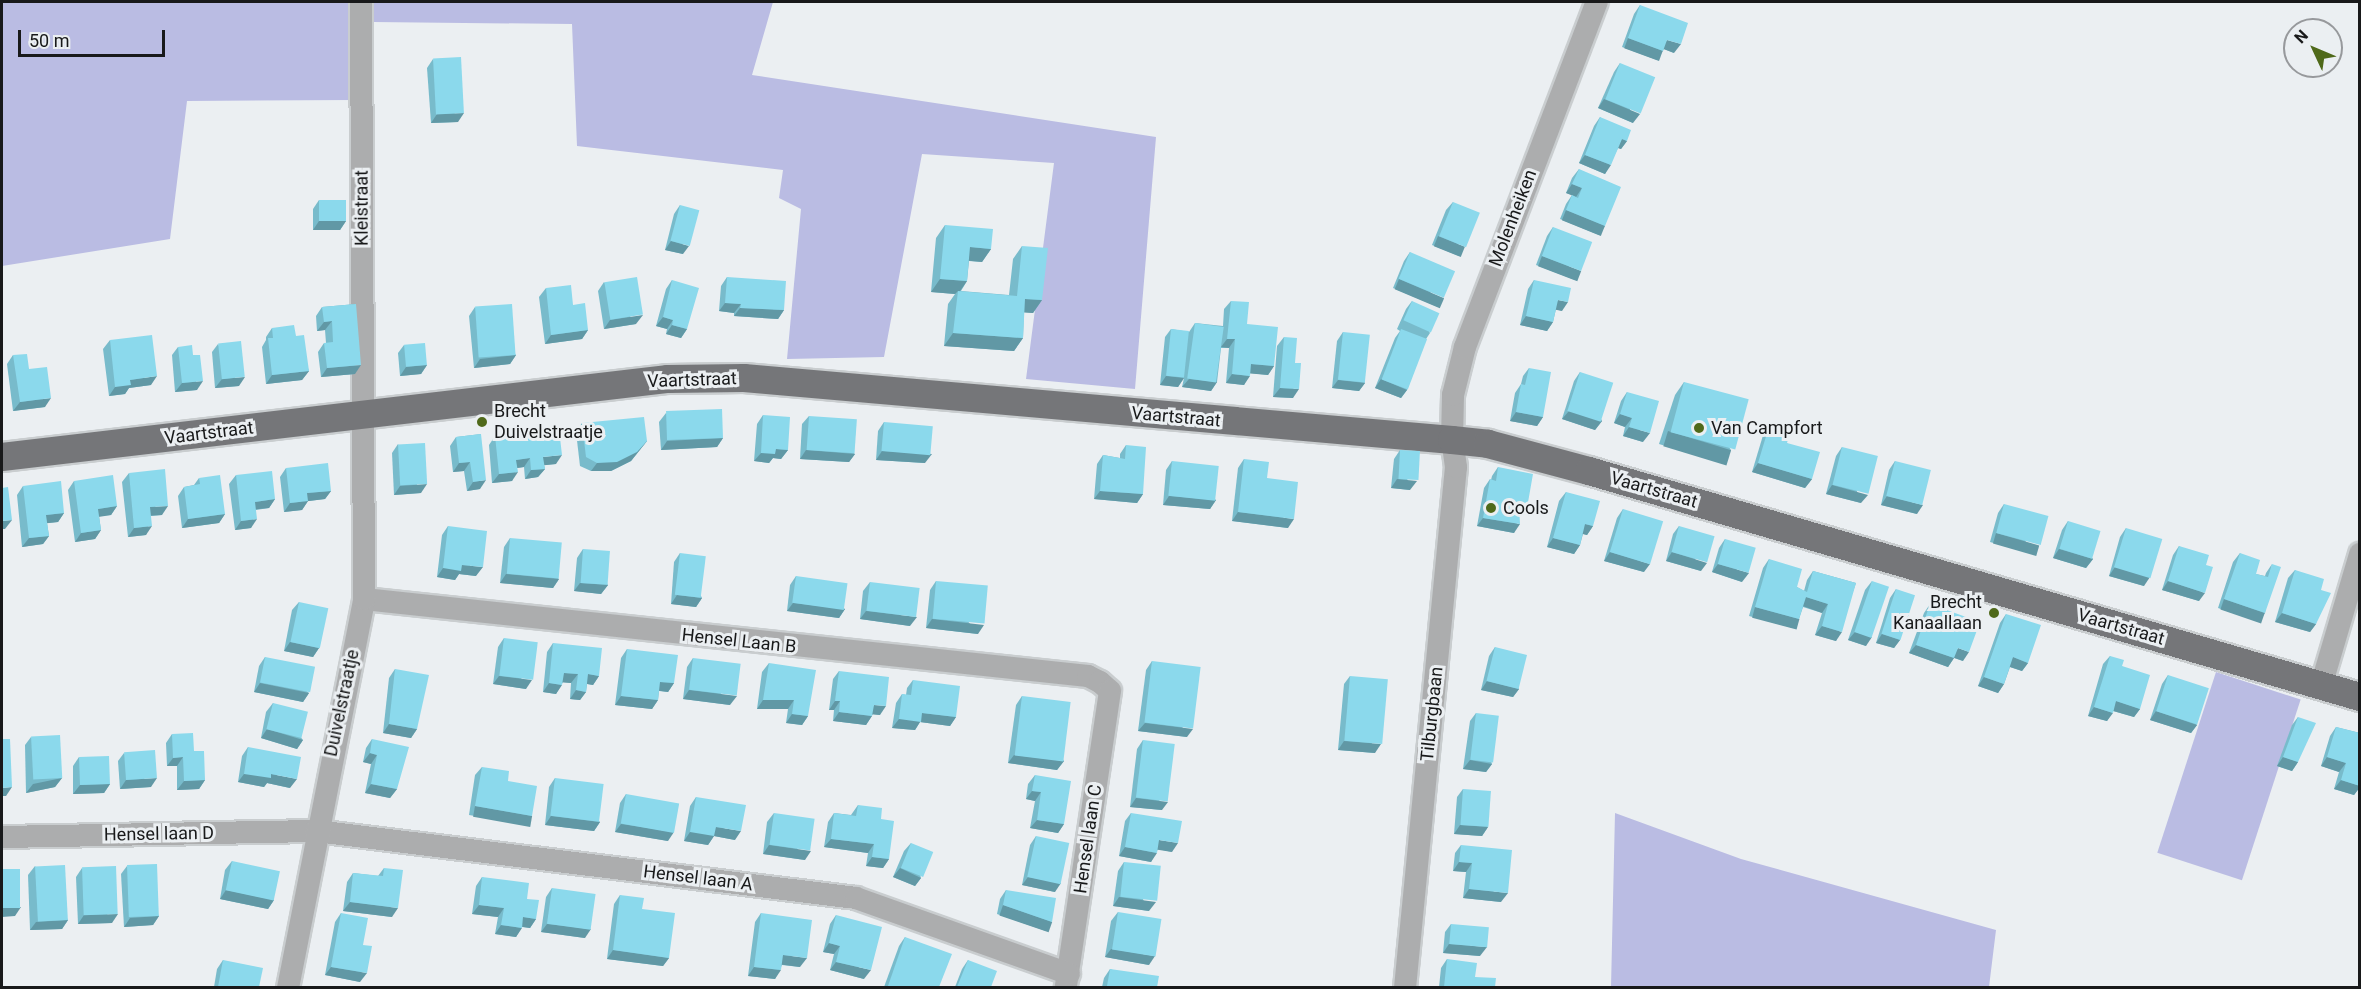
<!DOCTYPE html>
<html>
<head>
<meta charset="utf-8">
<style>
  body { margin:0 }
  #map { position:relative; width:2361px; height:989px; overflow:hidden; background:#ebeff2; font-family:Roboto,sans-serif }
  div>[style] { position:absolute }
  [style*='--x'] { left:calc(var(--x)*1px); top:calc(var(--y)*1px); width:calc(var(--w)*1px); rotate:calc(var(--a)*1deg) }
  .green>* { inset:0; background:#babce3; transform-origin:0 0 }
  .roads { filter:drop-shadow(2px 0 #c9cdcf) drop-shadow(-2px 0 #c9cdcf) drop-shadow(0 2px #c9cdcf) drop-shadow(0 -2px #c9cdcf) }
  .minor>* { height:22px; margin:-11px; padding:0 11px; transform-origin:11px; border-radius:11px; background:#acadae }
  .major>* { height:28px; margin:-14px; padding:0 14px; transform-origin:14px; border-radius:14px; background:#757679 }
  .wall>* { inset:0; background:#78bbcb }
  .shaded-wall>* { inset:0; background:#6198a5; transform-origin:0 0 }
  .building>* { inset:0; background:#8bd9ec; transform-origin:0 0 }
  .dots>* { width:16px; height:16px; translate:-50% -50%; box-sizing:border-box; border:3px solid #ebeff2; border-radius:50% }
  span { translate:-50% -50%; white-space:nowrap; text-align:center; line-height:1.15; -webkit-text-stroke:6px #ebeff2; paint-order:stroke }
  .street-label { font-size:18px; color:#18191a }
  .poi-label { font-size:18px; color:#18191a }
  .left { translate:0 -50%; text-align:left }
  .right { translate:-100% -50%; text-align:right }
  .frame { position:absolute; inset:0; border:3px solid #18191a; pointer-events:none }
  .north { position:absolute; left:2283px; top:18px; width:60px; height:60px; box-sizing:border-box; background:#ebeff2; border:2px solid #97999c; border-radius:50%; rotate:314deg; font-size:16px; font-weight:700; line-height:24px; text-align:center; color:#18191a }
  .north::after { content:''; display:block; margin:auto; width:21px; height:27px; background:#4f691a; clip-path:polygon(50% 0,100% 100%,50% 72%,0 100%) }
  .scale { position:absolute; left:18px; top:30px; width:147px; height:27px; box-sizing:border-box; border:3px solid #18191a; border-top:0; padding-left:8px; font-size:18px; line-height:21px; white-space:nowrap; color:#18191a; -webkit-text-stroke:4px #ebeff2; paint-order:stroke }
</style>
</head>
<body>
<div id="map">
  <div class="green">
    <i style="clip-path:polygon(2px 2px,354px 2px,353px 100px,187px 101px,170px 239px,2px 266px)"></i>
    <i style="clip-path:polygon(373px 2px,773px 2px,752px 75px,1156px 137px,1135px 389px,1026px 379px,1054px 163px,922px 154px,884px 357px,787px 359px,801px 209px,779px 198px,783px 170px,577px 146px,572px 24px,373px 22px)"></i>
    <i style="left:2216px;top:672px;width:89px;height:190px;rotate:18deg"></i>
    <i style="clip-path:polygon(1615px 813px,1741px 859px,1996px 930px,1989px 987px,1611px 987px)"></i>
  </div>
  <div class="roads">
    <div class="minor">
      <i style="--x:364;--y:599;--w:728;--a:6.07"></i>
      <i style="--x:1088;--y:676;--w:13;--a:27"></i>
      <i style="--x:1100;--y:682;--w:13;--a:42"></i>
      <i style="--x:1110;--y:691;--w:299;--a:98.5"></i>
      <i style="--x:2321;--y:686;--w:138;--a:-73.5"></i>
      <i style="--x:2;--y:837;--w:314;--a:-1.1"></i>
      <i style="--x:316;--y:831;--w:544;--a:7.07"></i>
      <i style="--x:856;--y:898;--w:226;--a:19.6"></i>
      <i style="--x:288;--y:988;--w:396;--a:-78.9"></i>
      <i style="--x:364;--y:599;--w:597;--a:-90.29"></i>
      <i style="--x:1405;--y:988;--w:523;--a:-84.41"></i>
      <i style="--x:1456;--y:467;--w:27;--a:-98"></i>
      <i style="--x:1452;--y:440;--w:45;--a:-88.7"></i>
      <i style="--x:1453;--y:395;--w:49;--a:-76"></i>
      <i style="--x:1465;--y:347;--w:369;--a:-69.1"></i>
    </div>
    <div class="major">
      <i style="--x:2;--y:457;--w:671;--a:-6.68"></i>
      <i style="--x:668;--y:379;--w:76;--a:-0.8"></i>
      <i style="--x:744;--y:378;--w:711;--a:5"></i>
      <i style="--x:1452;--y:440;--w:36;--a:6"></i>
      <i style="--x:1488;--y:444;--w:105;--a:15"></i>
      <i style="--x:1589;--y:471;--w:803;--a:16.34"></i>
    </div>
  </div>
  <div class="wall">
    <i style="clip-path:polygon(1640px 5px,1674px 53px,1664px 49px,1657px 60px,1622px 47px,1634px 14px)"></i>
    <i style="clip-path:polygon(433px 59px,458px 122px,431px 123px,427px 68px)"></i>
    <i style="clip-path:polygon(1620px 63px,1633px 123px,1598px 108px,1614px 72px)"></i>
    <i style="clip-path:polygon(1600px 117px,1627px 141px,1621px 149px,1618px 148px,1605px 174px,1579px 163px,1594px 126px)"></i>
    <i style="clip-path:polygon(1579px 169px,1605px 226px,1599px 235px,1560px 219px,1566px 204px,1572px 195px,1566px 193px,1572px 178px)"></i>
    <i style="clip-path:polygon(319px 200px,346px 221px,340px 230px,313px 230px,313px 209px)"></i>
    <i style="clip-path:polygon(1453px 202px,1459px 256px,1432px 245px,1446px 210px)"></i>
    <i style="clip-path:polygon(680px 205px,683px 254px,665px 250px,674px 214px)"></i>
    <i style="clip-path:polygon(945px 225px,991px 249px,982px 262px,969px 261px,967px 281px,961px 291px,1009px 295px,1013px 259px,1022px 246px,1042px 300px,1033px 313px,1024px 312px,1023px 338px,1014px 351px,944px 346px,948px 304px,955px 294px,931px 292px,936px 238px)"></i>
    <i style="clip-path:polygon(1553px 227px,1575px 280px,1536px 265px,1547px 236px)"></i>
    <i style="clip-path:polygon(1410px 252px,1438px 307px,1393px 288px,1404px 261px)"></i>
    <i style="clip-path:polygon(727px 277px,784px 310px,778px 319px,734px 316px,734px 313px,719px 311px,721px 286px)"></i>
    <i style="clip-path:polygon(672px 280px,687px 329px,681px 338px,666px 334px,667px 329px,656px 326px,666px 289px)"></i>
    <i style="clip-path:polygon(1534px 280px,1562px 311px,1556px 309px,1553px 322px,1547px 331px,1520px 325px,1528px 289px)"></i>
    <i style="clip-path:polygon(604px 282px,636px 324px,604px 329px,598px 291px)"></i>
    <i style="clip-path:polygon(546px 288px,573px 305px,588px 330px,582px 339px,545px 344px,539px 297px)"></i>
    <i style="clip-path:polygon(1231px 301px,1274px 366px,1268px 375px,1250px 373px,1244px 385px,1226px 383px,1229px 348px,1221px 348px,1217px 382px,1211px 391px,1182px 387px,1184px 378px,1178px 387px,1160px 385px,1165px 337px,1171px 329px,1189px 332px,1195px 323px,1223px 326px,1224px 309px)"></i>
    <i style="clip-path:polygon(1412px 301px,1430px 333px,1426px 339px,1407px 390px,1401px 398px,1375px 388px,1395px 338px,1400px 331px,1397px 329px,1406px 309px)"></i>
    <i style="clip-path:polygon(356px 304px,355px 374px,321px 377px,318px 352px,324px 343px,326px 343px,325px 330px,317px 331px,316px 316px,322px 307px)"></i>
    <i style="clip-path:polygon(475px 307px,516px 355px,510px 364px,474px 368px,469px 316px)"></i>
    <i style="clip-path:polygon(272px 328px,296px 336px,309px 371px,302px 380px,266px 384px,262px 347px,266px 340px,266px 337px)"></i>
    <i style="clip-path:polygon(1343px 332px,1365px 383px,1359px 391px,1332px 388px,1337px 341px)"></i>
    <i style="clip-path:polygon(1284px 337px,1295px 363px,1293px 398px,1273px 397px,1277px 346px)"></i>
    <i style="clip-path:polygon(110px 340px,151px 385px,129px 388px,125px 394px,109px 396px,103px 349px)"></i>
    <i style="clip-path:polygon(218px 344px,239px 386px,215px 388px,212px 352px)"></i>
    <i style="clip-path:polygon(404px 345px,427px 365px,421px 374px,400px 376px,398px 353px)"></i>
    <i style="clip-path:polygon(178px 347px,193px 355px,197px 390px,175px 392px,172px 355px)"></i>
    <i style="clip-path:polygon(13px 355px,29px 369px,45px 407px,13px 411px,7px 364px)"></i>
    <i style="clip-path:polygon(1529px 368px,1543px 417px,1537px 426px,1510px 421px,1515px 393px,1521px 384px,1523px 376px)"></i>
    <i style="clip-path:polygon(1580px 372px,1602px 421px,1595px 430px,1562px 419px,1574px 381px)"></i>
    <i style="clip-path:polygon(1684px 382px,1731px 450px,1722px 463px,1659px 444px,1675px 395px)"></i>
    <i style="clip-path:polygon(1627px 392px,1643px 442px,1623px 436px,1625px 427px,1614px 423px,1621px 401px)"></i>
    <i style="clip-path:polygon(666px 413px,723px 438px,717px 447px,661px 450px,659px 422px)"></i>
    <i style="clip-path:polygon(763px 415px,788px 450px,781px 459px,773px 458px,769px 463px,754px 461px,757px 424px)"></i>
    <i style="clip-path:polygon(809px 416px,855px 454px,849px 462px,800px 459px,802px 424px)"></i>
    <i style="clip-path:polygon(884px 422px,925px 463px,876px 460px,878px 431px)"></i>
    <i style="clip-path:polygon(582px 423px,647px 441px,631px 461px,611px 471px,591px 471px,580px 466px,576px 432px)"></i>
    <i style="clip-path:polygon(1770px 423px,1787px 443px,1812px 479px,1805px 488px,1752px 472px,1764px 432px)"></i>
    <i style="clip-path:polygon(481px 434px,480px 489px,467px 491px,464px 471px,453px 472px,450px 446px,456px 437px)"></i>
    <i style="clip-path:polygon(495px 436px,556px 464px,544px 465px,545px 469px,538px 477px,525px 479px,524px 467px,517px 468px,512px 481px,492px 483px,489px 445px)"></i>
    <i style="clip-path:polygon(398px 444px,421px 493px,394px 495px,392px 453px)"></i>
    <i style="clip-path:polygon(1126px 445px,1143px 494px,1137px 503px,1094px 499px,1097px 464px,1103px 455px,1120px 458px,1120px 454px)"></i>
    <i style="clip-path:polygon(1842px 447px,1861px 503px,1826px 494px,1836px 456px)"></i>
    <i style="clip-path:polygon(1400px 450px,1410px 490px,1391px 488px,1394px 459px)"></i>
    <i style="clip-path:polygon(1244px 459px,1267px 478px,1288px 528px,1232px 521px,1238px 468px)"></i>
    <i style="clip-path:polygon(1172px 461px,1216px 500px,1210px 509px,1163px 505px,1166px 470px)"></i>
    <i style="clip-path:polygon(1895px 461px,1917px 514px,1881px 505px,1889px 470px)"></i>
    <i style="clip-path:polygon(1498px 467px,1527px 508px,1521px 516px,1519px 516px,1514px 533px,1477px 526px,1484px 488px,1490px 479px,1491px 480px,1492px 476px)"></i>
    <i style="clip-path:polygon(286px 468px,331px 491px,325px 499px,308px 501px,302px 510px,284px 512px,280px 477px)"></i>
    <i style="clip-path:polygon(129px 473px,162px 515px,151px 516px,146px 535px,128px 537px,122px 482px)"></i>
    <i style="clip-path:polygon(236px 475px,275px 499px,269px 508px,256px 510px,251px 528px,235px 530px,229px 484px)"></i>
    <i style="clip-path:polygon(199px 478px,225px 514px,219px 523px,182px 528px,178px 496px,184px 487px,194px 485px)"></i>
    <i style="clip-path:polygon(74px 481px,117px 506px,111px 515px,99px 516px,101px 530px,95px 539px,75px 542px,68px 490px)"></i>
    <i style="clip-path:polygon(23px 486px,64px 513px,58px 522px,47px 523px,49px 536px,43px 544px,22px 547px,17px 495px)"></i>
    <i style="clip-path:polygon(1566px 492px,1593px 526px,1587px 535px,1583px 534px,1580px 545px,1574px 554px,1547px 547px,1559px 501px)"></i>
    <i style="clip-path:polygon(2004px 504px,2033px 554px,1990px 542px,1998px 513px)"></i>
    <i style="clip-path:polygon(1623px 509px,1644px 572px,1604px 561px,1617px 518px)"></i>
    <i style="clip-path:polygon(2068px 521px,2093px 559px,2086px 568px,2053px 558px,2062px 530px)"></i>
    <i style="clip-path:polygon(448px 526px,476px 576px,459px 574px,455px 580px,437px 577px,442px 535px)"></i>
    <i style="clip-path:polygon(1679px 526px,1701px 571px,1666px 561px,1673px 534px)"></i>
    <i style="clip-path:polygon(2126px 528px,2144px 586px,2109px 576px,2120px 537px)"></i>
    <i style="clip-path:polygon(510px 538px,559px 579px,553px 588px,500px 583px,504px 547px)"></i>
    <i style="clip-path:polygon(1725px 539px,1742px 582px,1712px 572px,1719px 548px)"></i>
    <i style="clip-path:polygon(2179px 546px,2206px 565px,2199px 601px,2162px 590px,2173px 555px)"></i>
    <i style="clip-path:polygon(583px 549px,608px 585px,601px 594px,574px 591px,577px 558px)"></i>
    <i style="clip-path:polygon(680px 553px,702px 598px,696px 607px,671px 604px,674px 562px)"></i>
    <i style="clip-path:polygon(2240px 553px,2256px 574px,2265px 576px,2266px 573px,2272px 564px,2265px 613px,2259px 622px,2218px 608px,2233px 562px)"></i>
    <i style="clip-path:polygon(1769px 559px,1797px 587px,1804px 591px,1807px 580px,1813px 571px,1856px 583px,1836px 641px,1815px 635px,1822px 613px,1803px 607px,1799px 619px,1793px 628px,1749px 616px,1763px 568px)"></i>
    <i style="clip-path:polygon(2295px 570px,2321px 590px,2316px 624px,2310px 632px,2275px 622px,2288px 578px)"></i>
    <i style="clip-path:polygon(796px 576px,845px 609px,839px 618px,787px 611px,790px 585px)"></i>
    <i style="clip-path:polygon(936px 581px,978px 634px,926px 628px,930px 590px)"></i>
    <i style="clip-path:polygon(1872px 581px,1866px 646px,1848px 640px,1865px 590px)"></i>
    <i style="clip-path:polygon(870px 582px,910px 626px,860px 619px,863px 591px)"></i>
    <i style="clip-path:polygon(1896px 589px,1900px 640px,1894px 648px,1876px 643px,1890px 598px)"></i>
    <i style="clip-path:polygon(299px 602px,319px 648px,313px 657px,284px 651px,292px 610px)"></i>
    <i style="clip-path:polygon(1930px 604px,1963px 661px,1954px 658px,1948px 667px,1909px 653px,1924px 613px)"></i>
    <i style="clip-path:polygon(2006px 614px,2028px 663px,2022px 671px,2010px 667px,2004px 684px,1998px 693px,1978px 686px,2000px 623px)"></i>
    <i style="clip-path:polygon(504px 638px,526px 689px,493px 684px,498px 647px)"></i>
    <i style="clip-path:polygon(553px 643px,599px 676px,593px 685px,587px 684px,586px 692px,580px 700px,570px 699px,571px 683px,563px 682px,556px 694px,543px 692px,547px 652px)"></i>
    <i style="clip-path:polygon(1495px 647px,1519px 689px,1513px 697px,1481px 690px,1489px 656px)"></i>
    <i style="clip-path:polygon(627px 649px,674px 683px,668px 692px,659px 691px,658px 700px,652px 709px,615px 705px,621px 658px)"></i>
    <i style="clip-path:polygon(2110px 656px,2122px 666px,2140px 709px,2134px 717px,2113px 711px,2107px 721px,2088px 716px,2103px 664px)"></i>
    <i style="clip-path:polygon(265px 657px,309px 693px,303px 702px,254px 692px,259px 666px)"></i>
    <i style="clip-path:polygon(693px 658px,730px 705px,683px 699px,687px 667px)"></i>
    <i style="clip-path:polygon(1152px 661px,1187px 737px,1138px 731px,1146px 670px)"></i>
    <i style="clip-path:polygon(769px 663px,808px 716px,802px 725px,786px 723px,788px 709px,757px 709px,762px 672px)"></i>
    <i style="clip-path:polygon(395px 669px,417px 729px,411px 738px,383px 733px,389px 678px)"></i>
    <i style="clip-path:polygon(839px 671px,880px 715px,873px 714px,866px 725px,833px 721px,834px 710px,829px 710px,833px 679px)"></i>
    <i style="clip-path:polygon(2168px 675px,2197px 725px,2191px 733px,2150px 720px,2162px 684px)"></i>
    <i style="clip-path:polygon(1350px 676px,1375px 753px,1338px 750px,1344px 684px)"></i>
    <i style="clip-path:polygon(913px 680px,956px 717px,950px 726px,920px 722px,915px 730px,892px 728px,896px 703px,902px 694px,906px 695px,907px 688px)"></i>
    <i style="clip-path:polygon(1022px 696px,1064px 761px,1057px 770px,1008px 763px,1016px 705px)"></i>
    <i style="clip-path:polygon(273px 703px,303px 740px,297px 749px,261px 738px,266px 712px)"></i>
    <i style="clip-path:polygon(1476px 713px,1492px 764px,1486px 772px,1463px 769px,1470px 721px)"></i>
    <i style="clip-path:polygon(2298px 717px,2298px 762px,2292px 771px,2277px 766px,2292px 725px)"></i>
    <i style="clip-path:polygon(2336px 727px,2360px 733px,2360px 787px,2354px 795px,2334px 789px,2339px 772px,2321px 766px,2330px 736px)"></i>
    <i style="clip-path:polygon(172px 734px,194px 751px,205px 780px,199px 789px,177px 790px,177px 766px,167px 766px,166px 743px)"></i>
    <i style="clip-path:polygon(31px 737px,62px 778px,55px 787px,26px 793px,25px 745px)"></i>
    <i style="clip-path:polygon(372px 739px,397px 789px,390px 798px,365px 793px,371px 764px,363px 762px,366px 748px)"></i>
    <i style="clip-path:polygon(1143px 740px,1162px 810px,1130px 807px,1137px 749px)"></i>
    <i style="clip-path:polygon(248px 747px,290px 788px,267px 783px,264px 787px,238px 782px,242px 756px)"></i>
    <i style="clip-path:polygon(124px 753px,151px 787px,120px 789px,118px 761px)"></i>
    <i style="clip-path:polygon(79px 757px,110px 784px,104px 793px,73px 794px,73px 766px)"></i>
    <i style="clip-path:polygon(482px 767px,532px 816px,526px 825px,469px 815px,475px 775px)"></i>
    <i style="clip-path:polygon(1035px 775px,1064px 824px,1058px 833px,1030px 828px,1035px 801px,1026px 799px,1028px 784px)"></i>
    <i style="clip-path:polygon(555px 778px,600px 822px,594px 831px,545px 825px,549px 787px)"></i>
    <i style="clip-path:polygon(1463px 789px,1488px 827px,1482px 836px,1454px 834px,1457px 797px)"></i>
    <i style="clip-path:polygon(626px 794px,668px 841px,615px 832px,620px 803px)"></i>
    <i style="clip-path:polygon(696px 797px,735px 840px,714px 836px,708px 845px,684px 841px,690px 806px)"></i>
    <i style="clip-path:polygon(858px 805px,881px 819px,889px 859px,883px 868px,866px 866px,868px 853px,824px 847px,828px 822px,834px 813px,851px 815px)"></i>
    <i style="clip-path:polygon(774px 813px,805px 860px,763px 854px,767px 822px)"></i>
    <i style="clip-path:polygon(1131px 813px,1172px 852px,1158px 849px,1151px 862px,1119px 856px,1125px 821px)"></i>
    <i style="clip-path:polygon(1036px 836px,1055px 892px,1022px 885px,1030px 845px)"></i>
    <i style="clip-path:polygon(911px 843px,921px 878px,915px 886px,893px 877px,904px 851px)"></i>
    <i style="clip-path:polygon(1461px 845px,1501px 902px,1463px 898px,1466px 872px,1453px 871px,1455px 853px)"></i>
    <i style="clip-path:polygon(232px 861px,274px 900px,268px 909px,220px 899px,225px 870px)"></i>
    <i style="clip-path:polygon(1124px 862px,1149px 911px,1113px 906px,1118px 871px)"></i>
    <i style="clip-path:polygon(35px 866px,68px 920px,62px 929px,30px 930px,28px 875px)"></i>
    <i style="clip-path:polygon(127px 866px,159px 916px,153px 925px,124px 927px,121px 874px)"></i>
    <i style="clip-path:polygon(82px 868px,112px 923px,78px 924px,76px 877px)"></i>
    <i style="clip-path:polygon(384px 868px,392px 917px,343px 911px,347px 882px,353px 873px,378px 876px)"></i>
    <i style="clip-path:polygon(482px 877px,527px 899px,536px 919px,530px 928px,522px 927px,516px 937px,495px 934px,498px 917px,472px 914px,476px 886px)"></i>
    <i style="clip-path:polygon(552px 888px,585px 938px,541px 932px,546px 897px)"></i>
    <i style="clip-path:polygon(1006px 890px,1052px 922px,1046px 931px,997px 914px,1000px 899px)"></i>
    <i style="clip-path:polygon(620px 895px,642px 909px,669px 958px,663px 966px,607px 959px,614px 904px)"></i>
    <i style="clip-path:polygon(1118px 912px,1149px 965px,1105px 957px,1111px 921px)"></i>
    <i style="clip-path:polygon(341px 913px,363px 945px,360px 982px,325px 975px,335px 922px)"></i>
    <i style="clip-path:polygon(761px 913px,800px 967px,782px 965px,775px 979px,748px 976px,755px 922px)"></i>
    <i style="clip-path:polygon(836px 915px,864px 979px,830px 970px,834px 954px,823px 952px,830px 924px)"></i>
    <i style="clip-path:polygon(1451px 924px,1480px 956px,1443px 953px,1445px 932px)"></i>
    <i style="clip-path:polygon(905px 937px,939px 987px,884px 987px,899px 946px)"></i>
    <i style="clip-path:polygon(1447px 959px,1475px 977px,1495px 987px,1439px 987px,1441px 968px)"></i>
    <i style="clip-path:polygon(223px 960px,259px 987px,214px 987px,217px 969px)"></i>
    <i style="clip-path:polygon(968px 960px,991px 987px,955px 987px,962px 969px)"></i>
    <i style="clip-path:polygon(1110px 969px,1157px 987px,1102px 987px,1104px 978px)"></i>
  </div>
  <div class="shaded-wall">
    <i style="left:1628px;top:38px;width:37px;height:11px;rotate:20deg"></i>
    <i style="clip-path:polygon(1667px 40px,1681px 44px,1674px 53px,1661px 48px)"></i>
    <i style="clip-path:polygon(1604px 99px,1640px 114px,1633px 123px,1598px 108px)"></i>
    <i style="clip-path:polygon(464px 113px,458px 122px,431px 123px,437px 114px)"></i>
    <i style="clip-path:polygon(1622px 139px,1627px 141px,1621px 149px,1615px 147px)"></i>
    <i style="clip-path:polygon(1585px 155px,1611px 165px,1605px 174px,1579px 163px)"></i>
    <i style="clip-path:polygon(1572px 184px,1582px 188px,1576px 197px,1566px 193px)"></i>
    <i style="left:1566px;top:210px;width:42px;height:11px;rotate:22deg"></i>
    <i style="clip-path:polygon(319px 221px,346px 221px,340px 230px,313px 230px)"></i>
    <i style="left:1438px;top:236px;width:29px;height:11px;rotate:22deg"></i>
    <i style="clip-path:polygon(671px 241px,689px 246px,683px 254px,665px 250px)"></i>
    <i style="clip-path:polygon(970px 247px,991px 249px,982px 262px,961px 260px)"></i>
    <i style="left:1542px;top:256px;width:42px;height:11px;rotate:21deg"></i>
    <i style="clip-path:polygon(940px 279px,967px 281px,958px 294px,958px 291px,955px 294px,931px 292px)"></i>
    <i style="left:1399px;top:279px;width:49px;height:11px;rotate:23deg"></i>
    <i style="clip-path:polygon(1025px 299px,1042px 300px,1033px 313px,1016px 312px)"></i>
    <i style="clip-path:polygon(1558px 300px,1568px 302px,1562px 311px,1552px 309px)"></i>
    <i style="clip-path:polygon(725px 303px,741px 304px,734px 313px,719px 311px)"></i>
    <i style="clip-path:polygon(740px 308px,784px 310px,778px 319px,734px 316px)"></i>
    <i style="clip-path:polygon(643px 315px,636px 324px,604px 329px,610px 320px)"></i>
    <i style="clip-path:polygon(1526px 316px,1553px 322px,1547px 331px,1520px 325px)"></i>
    <i style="clip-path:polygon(663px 317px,673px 320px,667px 329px,656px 326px)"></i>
    <i style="clip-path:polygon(332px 321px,325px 330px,317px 331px,324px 322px)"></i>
    <i style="clip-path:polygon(672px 325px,687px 329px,681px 338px,666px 334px)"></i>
    <i style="clip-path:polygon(588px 330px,582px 339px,545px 344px,551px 335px)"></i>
    <i style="clip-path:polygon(953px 333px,1023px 338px,1014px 351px,944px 346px)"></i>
    <i style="clip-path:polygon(1227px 339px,1235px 339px,1229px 348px,1221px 347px)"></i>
    <i style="clip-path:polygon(516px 355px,510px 364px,474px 368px,480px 359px)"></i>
    <i style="clip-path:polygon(1251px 364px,1274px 366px,1268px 375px,1245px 373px)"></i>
    <i style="clip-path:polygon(361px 365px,355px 374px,321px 377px,327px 368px)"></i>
    <i style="clip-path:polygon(427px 365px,421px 374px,400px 376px,406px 367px)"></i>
    <i style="clip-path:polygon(309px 371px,302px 380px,266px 384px,272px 375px)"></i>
    <i style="clip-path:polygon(1232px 374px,1250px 376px,1244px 385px,1226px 383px)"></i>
    <i style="clip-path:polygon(157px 376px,151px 385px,129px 388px,125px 394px,109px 396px,115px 387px,130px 380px)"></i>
    <i style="clip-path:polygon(1166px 376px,1184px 378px,1178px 387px,1160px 385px)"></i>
    <i style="clip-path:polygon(245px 377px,239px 386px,215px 388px,222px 379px)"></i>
    <i style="clip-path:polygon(1189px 379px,1217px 382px,1211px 391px,1182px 387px)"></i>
    <i style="clip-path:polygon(1381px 379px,1407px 390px,1401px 398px,1375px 388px)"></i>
    <i style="clip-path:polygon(1338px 380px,1365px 383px,1359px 391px,1332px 388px)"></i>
    <i style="clip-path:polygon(203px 381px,197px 390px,175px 392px,182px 383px)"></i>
    <i style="clip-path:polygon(1280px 388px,1299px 389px,1293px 398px,1273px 397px)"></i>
    <i style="clip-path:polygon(51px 398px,45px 407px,13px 411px,20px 402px)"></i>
    <i style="clip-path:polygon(1569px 411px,1602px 421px,1595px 430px,1562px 419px)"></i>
    <i style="clip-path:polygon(1516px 412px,1543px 417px,1537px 426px,1510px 421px)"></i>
    <i style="clip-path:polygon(1620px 414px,1632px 418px,1625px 427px,1614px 423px)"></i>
    <i style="clip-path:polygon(1629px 427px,1650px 433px,1643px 442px,1623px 436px)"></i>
    <i style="left:1668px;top:431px;width:66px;height:16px;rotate:17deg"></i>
    <i style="clip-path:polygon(723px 438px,717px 447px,661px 450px,667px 441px)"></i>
    <i style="clip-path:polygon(647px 441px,631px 461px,611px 471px,591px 471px,597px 463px)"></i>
    <i style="clip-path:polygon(776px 449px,788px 450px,781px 459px,773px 458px,769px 463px,754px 461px,761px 453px)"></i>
    <i style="clip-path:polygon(806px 450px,855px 454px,849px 462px,800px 459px)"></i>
    <i style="clip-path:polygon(882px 451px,932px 454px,925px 463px,876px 460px)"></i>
    <i style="clip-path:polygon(562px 455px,556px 464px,537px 466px,543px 457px)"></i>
    <i style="clip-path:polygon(530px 458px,524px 467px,510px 469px,516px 460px)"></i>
    <i style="clip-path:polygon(470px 462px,464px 471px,453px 472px,459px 463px)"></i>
    <i style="clip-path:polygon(1758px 463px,1812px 479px,1805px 488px,1752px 472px)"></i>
    <i style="clip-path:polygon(545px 469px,538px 477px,525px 479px,531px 470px)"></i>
    <i style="clip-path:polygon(518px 472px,512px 481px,492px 483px,499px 474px)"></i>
    <i style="clip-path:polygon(1397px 479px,1417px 481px,1410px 490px,1391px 488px)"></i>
    <i style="clip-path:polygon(486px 480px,480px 489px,467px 491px,473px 482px)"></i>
    <i style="clip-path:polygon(427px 484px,421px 493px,394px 495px,400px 486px)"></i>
    <i style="clip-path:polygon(1832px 485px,1868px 495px,1861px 503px,1826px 494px)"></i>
    <i style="clip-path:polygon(331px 491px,325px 499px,301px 502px,307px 493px)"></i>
    <i style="clip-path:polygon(1100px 491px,1143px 494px,1137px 503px,1094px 499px)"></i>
    <i style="clip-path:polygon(1169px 496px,1216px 500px,1210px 509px,1163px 505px)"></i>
    <i style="clip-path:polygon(1887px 496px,1923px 505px,1917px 514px,1881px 505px)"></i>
    <i style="clip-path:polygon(275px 499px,269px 508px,249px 510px,255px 502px)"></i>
    <i style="clip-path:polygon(308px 501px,302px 510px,284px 512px,290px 503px)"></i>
    <i style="clip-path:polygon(117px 506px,111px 515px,92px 518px,98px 509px)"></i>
    <i style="clip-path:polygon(168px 506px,162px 515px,144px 516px,150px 507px)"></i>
    <i style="clip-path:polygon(1519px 506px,1527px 508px,1521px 516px,1512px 515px)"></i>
    <i style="clip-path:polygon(1238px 512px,1294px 519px,1288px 528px,1232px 521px)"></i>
    <i style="clip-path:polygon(64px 513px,58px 522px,40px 524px,46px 515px)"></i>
    <i style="clip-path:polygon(225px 514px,219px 523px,182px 528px,188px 519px)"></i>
    <i style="clip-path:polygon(1483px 518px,1520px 524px,1514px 533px,1477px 526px)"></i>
    <i style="clip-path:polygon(257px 519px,251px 528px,235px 530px,241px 521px)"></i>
    <i style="clip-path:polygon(12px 520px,5px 529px,2px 529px,2px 521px)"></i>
    <i style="clip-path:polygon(1585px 524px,1593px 526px,1587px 535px,1579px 533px)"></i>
    <i style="clip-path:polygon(152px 526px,146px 535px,128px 537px,134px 528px)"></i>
    <i style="clip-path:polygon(101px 530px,95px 539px,75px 542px,81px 533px)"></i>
    <i style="left:1996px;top:533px;width:45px;height:11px;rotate:16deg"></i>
    <i style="clip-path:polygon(49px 536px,43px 544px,22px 547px,29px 538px)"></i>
    <i style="clip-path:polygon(1553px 538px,1580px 545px,1574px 554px,1547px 547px)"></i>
    <i style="clip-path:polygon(2059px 549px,2093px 559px,2086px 568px,2053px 558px)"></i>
    <i style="clip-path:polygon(1610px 552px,1650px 564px,1644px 572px,1604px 561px)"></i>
    <i style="clip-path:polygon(1672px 552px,1707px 563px,1701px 571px,1666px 561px)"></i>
    <i style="clip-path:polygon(1718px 564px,1749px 573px,1742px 582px,1712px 572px)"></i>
    <i style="clip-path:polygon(462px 565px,483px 567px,476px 576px,459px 574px,455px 580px,437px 577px,443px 568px)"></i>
    <i style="clip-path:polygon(2115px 567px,2150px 577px,2144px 586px,2109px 576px)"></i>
    <i style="clip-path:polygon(506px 574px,559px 579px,553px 588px,500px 583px)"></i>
    <i style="clip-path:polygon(2168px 581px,2205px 593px,2199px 601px,2162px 590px)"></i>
    <i style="clip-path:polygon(580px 583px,608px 585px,601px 594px,574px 591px)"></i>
    <i style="clip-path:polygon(677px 595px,702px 598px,696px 607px,671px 604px)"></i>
    <i style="clip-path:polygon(1806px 597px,1828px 604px,1822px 613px,1800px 605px)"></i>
    <i style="left:2224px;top:599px;width:43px;height:11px;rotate:19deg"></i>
    <i style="clip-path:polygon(793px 603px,845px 609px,839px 618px,787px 611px)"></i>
    <i style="left:1755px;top:607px;width:46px;height:11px;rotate:15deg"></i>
    <i style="clip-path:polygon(866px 611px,917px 617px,910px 626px,860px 619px)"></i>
    <i style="clip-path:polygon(2282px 613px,2316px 624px,2310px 632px,2275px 622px)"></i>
    <i style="clip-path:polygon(932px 619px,984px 625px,978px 634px,926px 628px)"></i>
    <i style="clip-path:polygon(1822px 626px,1842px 632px,1836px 641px,1815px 635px)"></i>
    <i style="clip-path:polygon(1855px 632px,1872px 637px,1866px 646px,1848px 640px)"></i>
    <i style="clip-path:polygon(1882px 634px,1900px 640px,1894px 648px,1876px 643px)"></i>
    <i style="clip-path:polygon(290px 642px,319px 648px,313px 657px,284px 651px)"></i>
    <i style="clip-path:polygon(1916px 645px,1954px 658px,1948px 667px,1909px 653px)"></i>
    <i style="clip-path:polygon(1958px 648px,1969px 652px,1963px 661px,1952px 657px)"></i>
    <i style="clip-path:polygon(2013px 657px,2028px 663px,2022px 671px,2007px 666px)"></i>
    <i style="clip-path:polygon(564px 673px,578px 674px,571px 683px,557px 682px)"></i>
    <i style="clip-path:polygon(588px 674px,599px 676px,593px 685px,582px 683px)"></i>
    <i style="clip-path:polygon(499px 676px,532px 680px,526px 689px,493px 684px)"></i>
    <i style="clip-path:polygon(1984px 677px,2004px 684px,1998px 693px,1978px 686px)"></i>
    <i style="clip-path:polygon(1487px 681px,1519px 689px,1513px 697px,1481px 690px)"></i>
    <i style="clip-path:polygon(660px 682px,674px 683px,668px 692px,654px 690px)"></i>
    <i style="clip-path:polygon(260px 683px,309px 693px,303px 702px,254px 692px)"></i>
    <i style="clip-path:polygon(549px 683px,562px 685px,556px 694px,543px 692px)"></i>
    <i style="clip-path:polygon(576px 690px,586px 692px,580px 700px,570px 699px)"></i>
    <i style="clip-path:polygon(689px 690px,737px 696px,730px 705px,683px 699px)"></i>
    <i style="clip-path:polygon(621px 696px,658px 700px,652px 709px,615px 705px)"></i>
    <i style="clip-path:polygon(763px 700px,794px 700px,788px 709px,757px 709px)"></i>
    <i style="clip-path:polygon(835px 701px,840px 701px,834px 710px,829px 710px)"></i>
    <i style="clip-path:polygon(2116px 701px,2140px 709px,2134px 717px,2110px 710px)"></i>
    <i style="clip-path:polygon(874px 705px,886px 706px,880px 715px,868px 714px)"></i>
    <i style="clip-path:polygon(2094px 707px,2113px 713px,2107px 721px,2088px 716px)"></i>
    <i style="clip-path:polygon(2156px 711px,2197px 725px,2191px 733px,2150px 720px)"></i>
    <i style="clip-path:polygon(839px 712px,872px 716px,866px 725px,833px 721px)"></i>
    <i style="clip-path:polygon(922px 713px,956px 717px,950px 726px,920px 722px,915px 730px,892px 728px,899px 719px)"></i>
    <i style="clip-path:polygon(792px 714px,808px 716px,802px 725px,786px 723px)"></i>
    <i style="clip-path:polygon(1145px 723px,1193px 729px,1187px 737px,1138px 731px)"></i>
    <i style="clip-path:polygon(389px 724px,417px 729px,411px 738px,383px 733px)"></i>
    <i style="clip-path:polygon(267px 729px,303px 740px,297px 749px,261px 738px)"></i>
    <i style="clip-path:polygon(1344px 741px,1381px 744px,1375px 753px,1338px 750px)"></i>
    <i style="clip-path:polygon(370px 753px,377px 755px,371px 764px,363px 762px)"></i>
    <i style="clip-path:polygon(1014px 755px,1064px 761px,1057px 770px,1008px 763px)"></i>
    <i style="clip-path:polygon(183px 757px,177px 766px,167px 766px,173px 758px)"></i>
    <i style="clip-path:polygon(2283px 757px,2298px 762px,2292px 771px,2277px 766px)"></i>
    <i style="clip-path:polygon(2327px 757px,2346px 763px,2339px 772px,2321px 766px)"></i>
    <i style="clip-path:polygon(1470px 760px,1492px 764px,1486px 772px,1463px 769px)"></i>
    <i style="clip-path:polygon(244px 774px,271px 774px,297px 779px,290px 788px,267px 783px,264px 787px,238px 782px)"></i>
    <i style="clip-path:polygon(62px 778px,55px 787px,26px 793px,33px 784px)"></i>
    <i style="clip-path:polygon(157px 778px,151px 787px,120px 789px,126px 780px)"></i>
    <i style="clip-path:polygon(205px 780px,199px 789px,177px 790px,184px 781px)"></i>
    <i style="clip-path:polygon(2341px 780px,2360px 786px,2360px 787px,2354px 795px,2334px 789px)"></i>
    <i style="clip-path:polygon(110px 784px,104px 793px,73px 794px,80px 785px)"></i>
    <i style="clip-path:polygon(371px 784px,397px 789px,390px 798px,365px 793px)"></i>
    <i style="clip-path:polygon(12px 787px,6px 796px,2px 796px,2px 788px)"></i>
    <i style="clip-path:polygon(1032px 791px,1041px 792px,1035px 801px,1026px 799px)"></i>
    <i style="clip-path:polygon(1136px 798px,1168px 802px,1162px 810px,1130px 807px)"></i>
    <i style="left:475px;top:806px;width:58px;height:11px;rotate:10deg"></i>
    <i style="clip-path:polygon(551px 816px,600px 822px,594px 831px,545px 825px)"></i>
    <i style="clip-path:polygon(1037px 820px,1064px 824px,1058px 833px,1030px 828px)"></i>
    <i style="clip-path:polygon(621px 824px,674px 832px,668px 841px,615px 832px)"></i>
    <i style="clip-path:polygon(1460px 825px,1488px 827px,1482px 836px,1454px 834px)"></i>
    <i style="clip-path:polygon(716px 827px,741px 831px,735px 840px,714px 836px,708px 845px,684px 841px,690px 832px)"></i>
    <i style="clip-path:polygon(831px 839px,874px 844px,868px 853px,824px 847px)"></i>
    <i style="clip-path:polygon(1159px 840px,1178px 843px,1172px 852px,1153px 849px)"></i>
    <i style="clip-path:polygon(769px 845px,811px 851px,805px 860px,763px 854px)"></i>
    <i style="clip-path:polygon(1125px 847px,1157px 853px,1151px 862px,1119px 856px)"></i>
    <i style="clip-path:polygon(872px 857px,889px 859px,883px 868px,866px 866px)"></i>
    <i style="clip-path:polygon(1459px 862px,1472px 863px,1466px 872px,1453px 871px)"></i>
    <i style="clip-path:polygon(900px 868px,921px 878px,915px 886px,893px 877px)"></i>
    <i style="clip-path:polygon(1028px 877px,1061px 883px,1055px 892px,1022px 885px)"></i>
    <i style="clip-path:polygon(1469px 889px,1508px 893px,1501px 902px,1463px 898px)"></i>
    <i style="clip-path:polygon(226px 890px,274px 900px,268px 909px,220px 899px)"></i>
    <i style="clip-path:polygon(1119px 897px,1156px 902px,1149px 911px,1113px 906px)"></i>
    <i style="clip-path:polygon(350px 902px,398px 908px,392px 917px,343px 911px)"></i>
    <i style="clip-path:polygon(479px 905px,504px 908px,498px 917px,472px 914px)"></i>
    <i style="left:1003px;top:905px;width:52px;height:11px;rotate:19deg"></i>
    <i style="clip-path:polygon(21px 907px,15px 916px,2px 917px,2px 908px)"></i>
    <i style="clip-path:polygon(118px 914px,112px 923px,78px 924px,84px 915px)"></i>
    <i style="clip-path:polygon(159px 916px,153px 925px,124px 927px,130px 918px)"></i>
    <i style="clip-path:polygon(523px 917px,536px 919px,530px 928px,517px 926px)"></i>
    <i style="clip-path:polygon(68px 920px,62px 929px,30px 930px,36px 922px)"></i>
    <i style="clip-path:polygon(547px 924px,591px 929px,585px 938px,541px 932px)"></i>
    <i style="clip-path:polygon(501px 925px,522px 928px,516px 937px,495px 934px)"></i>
    <i style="clip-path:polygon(829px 943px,840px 946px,834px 954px,823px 952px)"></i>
    <i style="clip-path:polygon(1449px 944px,1487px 947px,1480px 956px,1443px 953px)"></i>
    <i style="clip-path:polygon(1111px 949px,1155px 956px,1149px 965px,1105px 957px)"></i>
    <i style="clip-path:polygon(613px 950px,669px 958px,663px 966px,607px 959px)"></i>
    <i style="clip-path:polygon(783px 955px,807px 958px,800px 967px,777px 964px)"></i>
    <i style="clip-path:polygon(836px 962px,871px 970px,864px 979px,830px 970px)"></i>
    <i style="clip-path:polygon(331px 967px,367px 973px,360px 982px,325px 975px)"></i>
    <i style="clip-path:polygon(754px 967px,781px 970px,775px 979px,748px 976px)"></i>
  </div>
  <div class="building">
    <i style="clip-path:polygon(1640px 5px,1688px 23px,1681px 44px,1667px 40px,1663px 51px,1628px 38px)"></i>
    <i style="left:461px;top:57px;width:56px;height:28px;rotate:87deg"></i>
    <i style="left:1620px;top:63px;width:38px;height:39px;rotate:22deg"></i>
    <i style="clip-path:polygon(1600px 117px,1631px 130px,1627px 141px,1622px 139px,1611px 165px,1585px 155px)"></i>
    <i style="clip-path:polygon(1579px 169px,1621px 187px,1605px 226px,1566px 210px,1572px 195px,1578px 198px,1582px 188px,1572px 184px)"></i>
    <i style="left:319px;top:200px;width:27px;height:21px"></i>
    <i style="left:1453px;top:202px;width:29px;height:37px;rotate:22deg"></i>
    <i style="left:680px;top:205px;width:20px;height:37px;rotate:15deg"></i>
    <i style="clip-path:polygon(945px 225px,993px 229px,991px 249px,970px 247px,967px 281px,940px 279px)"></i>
    <i style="left:1553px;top:227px;width:42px;height:31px;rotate:21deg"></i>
    <i style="clip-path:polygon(1022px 246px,1048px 248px,1042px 300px,1025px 299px,1023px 338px,953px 333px,958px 291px,1017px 296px)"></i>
    <i style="left:1410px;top:252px;width:49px;height:29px;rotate:23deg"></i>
    <i style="left:637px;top:277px;width:38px;height:33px;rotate:81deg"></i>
    <i style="clip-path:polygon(727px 277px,786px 281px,784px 310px,740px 308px,741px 304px,725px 303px)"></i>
    <i style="clip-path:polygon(672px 280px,699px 288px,687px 329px,672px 325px,673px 320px,663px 317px)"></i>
    <i style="clip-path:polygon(1534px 280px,1571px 288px,1568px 302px,1558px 300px,1553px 322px,1526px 316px)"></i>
    <i style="clip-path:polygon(571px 285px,573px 305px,585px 303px,588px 330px,551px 335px,546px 288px)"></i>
    <i style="clip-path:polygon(1231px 301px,1249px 302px,1247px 324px,1278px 327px,1274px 366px,1251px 364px,1250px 376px,1232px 374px,1235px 339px,1227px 339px)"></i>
    <i style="left:1412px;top:301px;width:30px;height:21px;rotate:24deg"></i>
    <i style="clip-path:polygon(356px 304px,361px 365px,327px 368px,324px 343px,333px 342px,332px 321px,324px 322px,322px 307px)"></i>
    <i style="left:512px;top:304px;width:51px;height:37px;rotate:86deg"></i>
    <i style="left:1195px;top:323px;width:29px;height:56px;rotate:8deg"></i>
    <i style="clip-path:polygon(294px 325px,296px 336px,304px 335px,309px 371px,272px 375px,268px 338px,273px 338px,272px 328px)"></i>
    <i style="left:1171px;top:329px;width:18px;height:47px;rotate:6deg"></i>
    <i style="left:1401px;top:329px;width:28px;height:54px;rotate:21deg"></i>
    <i style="left:1343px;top:332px;width:27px;height:48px;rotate:6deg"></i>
    <i style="clip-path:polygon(152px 335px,157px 376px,130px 380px,131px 385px,115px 387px,110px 340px)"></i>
    <i style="clip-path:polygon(1284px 337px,1297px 338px,1295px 363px,1301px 363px,1299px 389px,1280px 388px)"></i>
    <i style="left:241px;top:341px;width:36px;height:23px;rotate:84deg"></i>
    <i style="left:425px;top:343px;width:22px;height:21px;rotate:85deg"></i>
    <i style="clip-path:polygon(192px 345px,193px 355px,200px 355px,203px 381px,182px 383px,178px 347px)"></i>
    <i style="clip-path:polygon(27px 354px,29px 369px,47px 367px,51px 398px,20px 402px,13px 355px)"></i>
    <i style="clip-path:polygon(1529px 368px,1551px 372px,1543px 417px,1516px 412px,1521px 384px,1525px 385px)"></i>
    <i style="left:1580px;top:372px;width:35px;height:41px;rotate:18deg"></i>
    <i style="left:1684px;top:382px;width:67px;height:52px;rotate:15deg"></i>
    <i style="clip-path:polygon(1627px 392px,1659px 401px,1650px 433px,1629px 427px,1632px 418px,1620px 414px)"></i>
    <i style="left:722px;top:409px;width:29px;height:56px;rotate:88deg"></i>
    <i style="clip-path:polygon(763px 415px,790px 417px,788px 450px,776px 449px,775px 454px,761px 453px)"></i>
    <i style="left:809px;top:416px;width:48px;height:34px;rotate:4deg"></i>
    <i style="clip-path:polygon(644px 417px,647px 441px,637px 452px,617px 462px,597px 463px,586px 457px,582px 423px)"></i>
    <i style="left:884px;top:422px;width:49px;height:29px;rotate:5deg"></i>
    <i style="clip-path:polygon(1770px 423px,1791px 429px,1787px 443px,1820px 452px,1812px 479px,1758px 463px)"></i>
    <i style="clip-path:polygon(559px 429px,562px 455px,543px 457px,545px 469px,531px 470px,530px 458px,516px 460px,518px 472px,499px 474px,495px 436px)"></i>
    <i style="clip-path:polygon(481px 434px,486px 480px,473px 482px,470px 462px,459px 463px,456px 437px)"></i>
    <i style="left:425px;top:443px;width:41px;height:27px;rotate:87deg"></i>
    <i style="clip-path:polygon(1126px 445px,1146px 447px,1143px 494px,1100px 491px,1103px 455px,1125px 459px)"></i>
    <i style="left:1842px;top:447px;width:37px;height:39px;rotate:14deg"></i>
    <i style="left:1400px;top:450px;width:20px;height:29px;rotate:3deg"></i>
    <i style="clip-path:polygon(1244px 459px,1269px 462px,1267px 478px,1298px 482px,1294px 519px,1238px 512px)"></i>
    <i style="left:1172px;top:461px;width:47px;height:35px;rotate:6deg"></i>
    <i style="left:1895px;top:461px;width:37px;height:36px;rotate:14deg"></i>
    <i style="clip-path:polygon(328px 463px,331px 491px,307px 493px,308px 501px,290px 503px,286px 468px)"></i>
    <i style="clip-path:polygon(1498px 467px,1533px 474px,1527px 508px,1519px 506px,1520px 524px,1483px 518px,1490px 479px,1496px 481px)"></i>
    <i style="clip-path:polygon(165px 469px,168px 506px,150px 507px,152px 526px,134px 528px,129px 473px)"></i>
    <i style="clip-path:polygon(272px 471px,275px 499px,255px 502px,257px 519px,241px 521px,236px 475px)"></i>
    <i style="clip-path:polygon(113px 475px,117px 506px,98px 509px,101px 530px,81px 533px,74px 481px)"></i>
    <i style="clip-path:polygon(220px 475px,225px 514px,188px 519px,184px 487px,200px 484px,199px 478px)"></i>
    <i style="clip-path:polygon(61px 481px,64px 513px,46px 515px,49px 536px,29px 538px,23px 486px)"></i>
    <i style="clip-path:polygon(8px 487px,12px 520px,2px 521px,2px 488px)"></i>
    <i style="clip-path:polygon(1566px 492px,1600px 501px,1593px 526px,1585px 524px,1580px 545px,1553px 538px)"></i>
    <i style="left:2004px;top:504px;width:46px;height:30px;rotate:15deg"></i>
    <i style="left:1623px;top:509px;width:42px;height:45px;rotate:17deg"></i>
    <i style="left:2068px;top:521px;width:34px;height:29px;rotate:17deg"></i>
    <i style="clip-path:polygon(448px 526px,487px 531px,483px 567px,462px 565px,461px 571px,443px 568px)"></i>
    <i style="left:1679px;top:526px;width:37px;height:27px;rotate:16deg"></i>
    <i style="left:2126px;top:528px;width:38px;height:41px;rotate:17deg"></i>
    <i style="left:510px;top:538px;width:52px;height:36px;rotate:5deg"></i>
    <i style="left:1725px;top:539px;width:32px;height:26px;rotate:16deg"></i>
    <i style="clip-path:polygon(2179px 546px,2209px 555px,2206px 565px,2213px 567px,2205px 593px,2168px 581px)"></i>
    <i style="left:583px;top:549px;width:27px;height:34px;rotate:4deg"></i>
    <i style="left:680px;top:553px;width:26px;height:42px;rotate:7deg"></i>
    <i style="clip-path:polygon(2240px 553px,2260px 560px,2256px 574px,2268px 577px,2272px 564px,2281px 567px,2265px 613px,2224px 599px)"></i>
    <i style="clip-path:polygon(1769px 559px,1802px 569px,1797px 587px,1807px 592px,1813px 571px,1856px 583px,1842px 632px,1822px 626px,1828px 604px,1806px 597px,1799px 619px,1755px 607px)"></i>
    <i style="clip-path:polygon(2295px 570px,2324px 579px,2321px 590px,2331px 593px,2316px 624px,2282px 613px)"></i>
    <i style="left:796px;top:576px;width:52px;height:27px;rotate:8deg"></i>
    <i style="left:936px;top:581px;width:52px;height:38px;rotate:5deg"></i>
    <i style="left:1872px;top:581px;width:18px;height:54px;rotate:19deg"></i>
    <i style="left:870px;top:582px;width:50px;height:29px;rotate:7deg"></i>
    <i style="left:1896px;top:589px;width:20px;height:47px;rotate:18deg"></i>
    <i style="left:299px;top:602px;width:30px;height:41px;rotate:12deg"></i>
    <i style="clip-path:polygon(1930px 604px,1980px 622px,1969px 652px,1958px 648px,1954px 658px,1916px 645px)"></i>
    <i style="clip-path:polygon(2006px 614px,2041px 625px,2028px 663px,2013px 657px,2004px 684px,1984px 677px)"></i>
    <i style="left:504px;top:638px;width:34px;height:38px;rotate:7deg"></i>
    <i style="clip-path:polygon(553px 643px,602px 648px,599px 676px,588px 674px,586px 692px,576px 690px,578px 674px,564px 673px,562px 685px,549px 683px)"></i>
    <i style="left:1495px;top:647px;width:33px;height:35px;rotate:14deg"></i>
    <i style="clip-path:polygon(627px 649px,678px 655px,674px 683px,660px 682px,658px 700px,621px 696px)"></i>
    <i style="clip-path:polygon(2110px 656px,2124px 660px,2122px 666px,2150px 675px,2140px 709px,2116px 701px,2113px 713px,2094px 707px)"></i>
    <i style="left:265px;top:657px;width:51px;height:26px;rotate:11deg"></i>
    <i style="left:693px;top:658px;width:48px;height:32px;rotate:7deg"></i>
    <i style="left:1152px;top:661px;width:49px;height:62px;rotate:7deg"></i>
    <i style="clip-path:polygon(769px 663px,816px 670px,808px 716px,792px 714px,794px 700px,763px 700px)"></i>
    <i style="clip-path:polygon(395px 669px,429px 675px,417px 729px,389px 724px)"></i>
    <i style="clip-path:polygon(839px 671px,889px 677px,886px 706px,874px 705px,872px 716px,839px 712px,840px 701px,835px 701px)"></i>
    <i style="left:2168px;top:675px;width:43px;height:38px;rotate:18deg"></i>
    <i style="left:1350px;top:676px;width:38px;height:65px;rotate:5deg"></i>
    <i style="clip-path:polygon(913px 680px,960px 686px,956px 717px,922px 713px,921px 722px,899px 719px,902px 694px,911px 695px)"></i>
    <i style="left:1022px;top:696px;width:49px;height:60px;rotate:7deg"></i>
    <i style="left:273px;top:703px;width:36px;height:27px;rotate:14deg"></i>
    <i style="left:1476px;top:713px;width:23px;height:47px;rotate:7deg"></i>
    <i style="clip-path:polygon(2298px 717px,2316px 723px,2298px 762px,2283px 757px)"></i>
    <i style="clip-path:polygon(2336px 727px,2360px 733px,2360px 786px,2341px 780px,2346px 763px,2327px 757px)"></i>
    <i style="clip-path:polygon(193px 733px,194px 751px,204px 751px,205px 780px,184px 781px,183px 757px,173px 758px,172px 734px)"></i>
    <i style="left:60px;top:735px;width:43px;height:29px;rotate:87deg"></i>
    <i style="clip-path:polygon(2px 739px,10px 739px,12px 787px,2px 788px)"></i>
    <i style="clip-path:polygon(372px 739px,409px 747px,397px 789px,371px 784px,377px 755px,370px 753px)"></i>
    <i style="left:1143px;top:740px;width:32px;height:58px;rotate:7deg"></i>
    <i style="clip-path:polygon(248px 747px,301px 757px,297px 779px,271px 774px,271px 778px,244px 774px)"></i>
    <i style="left:155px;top:750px;width:28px;height:31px;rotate:86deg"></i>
    <i style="left:109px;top:756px;width:28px;height:30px;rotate:88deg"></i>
    <i style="clip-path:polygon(482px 767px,509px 771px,508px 781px,537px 786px,532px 816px,475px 806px)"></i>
    <i style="clip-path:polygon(1035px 775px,1071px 781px,1064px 824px,1037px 820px,1041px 792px,1032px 791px)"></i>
    <i style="left:555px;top:778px;width:49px;height:38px;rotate:7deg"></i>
    <i style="left:1463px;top:789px;width:28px;height:36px;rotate:4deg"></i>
    <i style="left:626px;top:794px;width:54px;height:30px;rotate:10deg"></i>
    <i style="clip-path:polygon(696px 797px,746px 805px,741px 831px,716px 827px,714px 836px,690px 832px)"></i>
    <i style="clip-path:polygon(858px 805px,882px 808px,881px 819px,894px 821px,889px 859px,872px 857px,874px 844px,831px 839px,834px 813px,856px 816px)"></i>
    <i style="left:774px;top:813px;width:41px;height:32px;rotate:8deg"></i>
    <i style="clip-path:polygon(1131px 813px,1182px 821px,1178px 843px,1159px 840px,1157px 853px,1125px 847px)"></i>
    <i style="left:1036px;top:836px;width:34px;height:42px;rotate:12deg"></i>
    <i style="left:911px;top:843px;width:24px;height:27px;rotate:22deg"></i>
    <i style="clip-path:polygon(1461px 845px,1512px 850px,1508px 893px,1469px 889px,1472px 863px,1459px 862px)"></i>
    <i style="left:232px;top:861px;width:49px;height:30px;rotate:12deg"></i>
    <i style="left:1124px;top:862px;width:37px;height:35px;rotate:6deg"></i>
    <i style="left:157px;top:864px;width:52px;height:30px;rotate:88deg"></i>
    <i style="left:65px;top:865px;width:55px;height:30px;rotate:87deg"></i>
    <i style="left:116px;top:866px;width:48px;height:34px;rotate:88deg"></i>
    <i style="clip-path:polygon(384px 868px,403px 870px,398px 908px,350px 902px,353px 873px,383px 876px)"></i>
    <i style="left:2px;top:869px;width:18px;height:39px"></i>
    <i style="clip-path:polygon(482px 877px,529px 883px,527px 899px,539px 900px,536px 919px,523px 917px,522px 928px,501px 925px,504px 908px,479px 905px)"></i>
    <i style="left:552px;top:888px;width:44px;height:36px;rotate:8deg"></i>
    <i style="clip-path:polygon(1006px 890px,1056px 898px,1052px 922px,1003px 905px)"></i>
    <i style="clip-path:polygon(620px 895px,644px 898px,642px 909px,675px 913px,669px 958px,613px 950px)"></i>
    <i style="left:1118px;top:912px;width:44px;height:38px;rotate:9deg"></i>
    <i style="clip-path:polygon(341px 913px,368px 918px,363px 945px,372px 946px,367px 973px,331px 967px)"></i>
    <i style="clip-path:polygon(761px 913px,812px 920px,807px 958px,783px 955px,781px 970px,754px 967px)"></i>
    <i style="clip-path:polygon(836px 915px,882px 927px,871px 970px,836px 962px,840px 946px,829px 943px)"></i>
    <i style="left:1451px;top:924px;width:38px;height:20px;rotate:5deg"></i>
    <i style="clip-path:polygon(905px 937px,952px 954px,939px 987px,892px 987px,888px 986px)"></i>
    <i style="clip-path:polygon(1447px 959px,1477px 963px,1475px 977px,1496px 978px,1495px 987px,1444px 987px)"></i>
    <i style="clip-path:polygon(223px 960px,263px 968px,259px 987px,218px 987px)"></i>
    <i style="clip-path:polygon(968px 960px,997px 971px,991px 987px,957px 987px)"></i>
    <i style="clip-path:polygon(1110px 969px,1159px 976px,1157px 987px,1115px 987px,1107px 986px)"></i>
  </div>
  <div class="dots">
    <i style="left:482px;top:422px;background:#4f691a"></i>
    <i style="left:1699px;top:428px;background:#4f691a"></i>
    <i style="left:1491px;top:508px;background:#4f691a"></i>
    <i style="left:1994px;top:613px;background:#4f691a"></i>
  </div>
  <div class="street-label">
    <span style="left:362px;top:208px;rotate:-90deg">Kleistraat</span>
    <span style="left:1513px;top:218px;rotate:-69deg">Molenheiken</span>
    <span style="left:692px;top:380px;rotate:-2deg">Vaartstraat</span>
    <span style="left:1176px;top:417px;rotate:5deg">Vaartstraat</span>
    <span style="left:209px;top:433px;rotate:-7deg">Vaartstraat</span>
    <span style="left:1654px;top:490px;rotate:16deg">Vaartstraat</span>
    <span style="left:2121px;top:627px;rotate:16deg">Vaartstraat</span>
    <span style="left:739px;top:641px;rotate:6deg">Hensel Laan B</span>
    <span style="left:342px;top:703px;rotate:-78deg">Duivelstraatje</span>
    <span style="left:1432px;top:714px;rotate:-84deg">Tilburgbaan</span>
    <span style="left:159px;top:834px;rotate:-1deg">Hensel laan D</span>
    <span style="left:1088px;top:839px;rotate:-82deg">Hensel laan C</span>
    <span style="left:698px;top:878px;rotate:7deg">Hensel laan A</span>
  </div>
  <div class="poi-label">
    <span class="left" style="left:494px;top:422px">Brecht<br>Duivelstraatje</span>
    <span class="left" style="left:1711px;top:428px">Van Campfort</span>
    <span class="left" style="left:1503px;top:508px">Cools</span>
    <span class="right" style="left:1982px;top:613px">Brecht<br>Kanaallaan</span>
  </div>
  <div class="frame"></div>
  <div class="north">N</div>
  <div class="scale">50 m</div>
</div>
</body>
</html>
